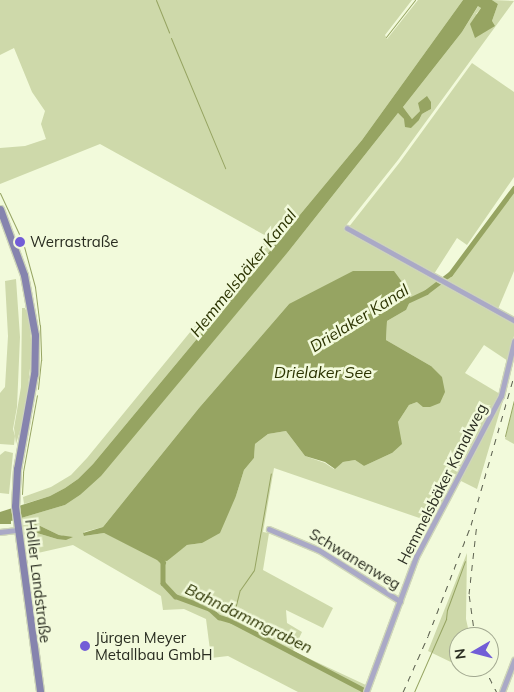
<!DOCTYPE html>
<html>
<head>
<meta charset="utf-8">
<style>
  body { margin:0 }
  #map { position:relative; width:514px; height:692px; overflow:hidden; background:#f2fadb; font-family:Mulish,sans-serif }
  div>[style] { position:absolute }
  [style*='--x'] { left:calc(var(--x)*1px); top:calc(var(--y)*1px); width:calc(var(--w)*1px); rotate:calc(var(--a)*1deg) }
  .green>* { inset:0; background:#ced9aa }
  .water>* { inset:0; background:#96a462 }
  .stream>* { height:1px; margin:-0.5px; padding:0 0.5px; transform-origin:0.5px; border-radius:0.5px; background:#96a462 }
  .canal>* { height:4.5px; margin:-2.25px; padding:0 2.25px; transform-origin:2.25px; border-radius:2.25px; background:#96a462 }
  .roads { filter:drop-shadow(1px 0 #ced5b9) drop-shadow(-1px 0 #ced5b9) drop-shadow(0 1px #ced5b9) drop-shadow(0 -1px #ced5b9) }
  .street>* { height:4.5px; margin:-2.25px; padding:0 2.25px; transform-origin:2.25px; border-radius:2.25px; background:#aaa9c6 }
  .secondary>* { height:7px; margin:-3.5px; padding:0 3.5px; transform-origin:3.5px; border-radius:3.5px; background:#8684ae }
  .rail>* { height:1px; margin-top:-0.5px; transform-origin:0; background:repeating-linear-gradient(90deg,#5d6150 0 6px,transparent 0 12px) }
  .dots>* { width:14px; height:14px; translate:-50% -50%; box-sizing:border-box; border:2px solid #f2fadb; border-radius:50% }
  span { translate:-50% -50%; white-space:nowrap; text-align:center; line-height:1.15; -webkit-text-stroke:5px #f2fadb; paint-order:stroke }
  .poi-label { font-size:15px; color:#292c20 }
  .left { translate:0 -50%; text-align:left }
  .street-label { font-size:15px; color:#292c20 }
  .water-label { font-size:16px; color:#2b3300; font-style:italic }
  .north { position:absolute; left:449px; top:627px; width:50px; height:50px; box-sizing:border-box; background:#f2fadb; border:1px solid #a2a890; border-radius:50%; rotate:262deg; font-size:14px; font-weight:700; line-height:20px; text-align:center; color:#292c20 }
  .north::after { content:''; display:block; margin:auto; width:18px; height:22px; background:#725dd7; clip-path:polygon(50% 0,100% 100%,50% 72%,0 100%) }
</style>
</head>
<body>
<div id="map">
  <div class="green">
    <i style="clip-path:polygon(0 0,412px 0,385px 35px,387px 39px,418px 0,463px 0,362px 140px,93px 464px,78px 479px,65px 488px,50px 496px,24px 504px,23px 497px,51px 487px,71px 475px,87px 458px,268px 237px,100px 144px,0 184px,0 148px,25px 146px,46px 139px,41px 124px,45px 111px,32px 92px,14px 48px,0 55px)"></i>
    <i style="clip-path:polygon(evenodd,492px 0,514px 1px,398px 160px,344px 228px,514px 322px,514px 336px,508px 361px,484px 345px,465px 373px,500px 394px,431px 522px,274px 468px,263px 532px,269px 533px,263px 570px,333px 608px,323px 628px,286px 610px,287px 623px,302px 632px,293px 651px,368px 686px,366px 692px,298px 692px,228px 656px,211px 658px,206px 619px,184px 609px,163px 610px,161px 596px,73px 545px,29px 555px,27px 542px,22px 530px,21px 518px,65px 505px,80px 495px,288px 252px,398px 113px,404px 119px,419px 120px,422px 114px,431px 109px,420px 111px,412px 119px,403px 107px,462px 32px,479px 5px,481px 8px,476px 14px,492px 21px,498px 4px,492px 0,289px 304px,406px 310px,387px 321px,386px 340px,431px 366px,417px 402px,409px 405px,398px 422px,392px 453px,364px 466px,355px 460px,343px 462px,334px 469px,325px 463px,305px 456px,286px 431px,268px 434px,255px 444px,254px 458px,244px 470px,236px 496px,202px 543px,187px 545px,163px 562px,104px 533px,84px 536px,84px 532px,103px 527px,199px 408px,289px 304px,492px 0,32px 522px,59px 535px,63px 535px,57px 539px,27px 530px,28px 523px,32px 522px)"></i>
    <i style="clip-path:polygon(472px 63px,514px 92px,514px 177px,467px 245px,457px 238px,434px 274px,348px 228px,400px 162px)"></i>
    <i style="clip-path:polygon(514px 189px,514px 271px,498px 309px,447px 281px)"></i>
    <i style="clip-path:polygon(16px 279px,20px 337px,17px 407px,13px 429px,15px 436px,14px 445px,0 444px,0 393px,5px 387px,8px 336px,5px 281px)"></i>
    <i style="clip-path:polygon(22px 308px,25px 308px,29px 317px,32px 350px,25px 414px,16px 444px,14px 428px,21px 387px)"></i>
    <i style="clip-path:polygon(514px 348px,504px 397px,477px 489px,457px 479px,501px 401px)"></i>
    <i style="clip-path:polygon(514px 404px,514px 444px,505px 439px)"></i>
    <i style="clip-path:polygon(5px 451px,13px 453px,9px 494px,0 493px,0 455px)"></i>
    <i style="clip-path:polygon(467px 553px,466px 619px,470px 637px,459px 637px,459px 666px,428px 651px)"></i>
  </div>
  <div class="water">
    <i style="clip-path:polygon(463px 0,492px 0,498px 4px,492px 21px,495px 26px,475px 38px,470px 24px,481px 8px,478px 6px,462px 32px,403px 107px,412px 119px,420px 111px,418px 103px,427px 96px,431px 102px,431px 109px,422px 114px,419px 120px,411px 128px,405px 127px,404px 119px,398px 113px,288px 252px,101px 476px,80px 495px,65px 505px,11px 521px,11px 524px,0 524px,0 512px,50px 496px,65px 488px,78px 479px,93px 464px,362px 140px)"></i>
    <i style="clip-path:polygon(353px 271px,394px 271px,405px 286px,411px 299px,406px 310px,387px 321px,386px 340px,431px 366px,442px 377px,445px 392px,440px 403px,430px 407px,423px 407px,417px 402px,409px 405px,398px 422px,402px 444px,392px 453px,364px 466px,355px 460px,343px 462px,335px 469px,325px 462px,305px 456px,286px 431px,268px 434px,255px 444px,254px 458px,244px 470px,236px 496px,220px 533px,202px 543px,187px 545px,167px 561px,157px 560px,104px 533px,84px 536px,83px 533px,103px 527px,199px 408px,289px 304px)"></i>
    <i style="clip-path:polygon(32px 522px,59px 535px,73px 537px,66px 540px,57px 539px,27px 530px,28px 523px)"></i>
  </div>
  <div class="stream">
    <i style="--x:156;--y:0;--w:35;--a:68"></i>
    <i style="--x:386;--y:37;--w:47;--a:-51.9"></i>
    <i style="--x:171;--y:38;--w:141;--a:67.4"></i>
    <i style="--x:0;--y:193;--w:45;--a:65.1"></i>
    <i style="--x:22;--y:239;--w:50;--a:74.8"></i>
    <i style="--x:35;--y:287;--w:38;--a:83"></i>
    <i style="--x:40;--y:325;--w:35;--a:88"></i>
    <i style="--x:41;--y:360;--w:29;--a:96"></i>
    <i style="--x:505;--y:436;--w:36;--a:-76"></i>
    <i style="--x:22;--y:494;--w:22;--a:-87"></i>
    <i style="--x:23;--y:472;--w:78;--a:-79.7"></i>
    <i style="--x:232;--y:621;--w:32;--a:-76"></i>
    <i style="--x:240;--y:590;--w:24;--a:-55"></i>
    <i style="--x:254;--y:570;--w:98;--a:-80.1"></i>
    <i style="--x:414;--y:692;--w:80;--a:-66.3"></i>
    <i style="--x:446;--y:619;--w:9;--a:-84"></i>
    <i style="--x:447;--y:610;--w:52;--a:-69.8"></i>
  </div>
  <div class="canal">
    <i style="--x:407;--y:301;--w:21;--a:-25"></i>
    <i style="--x:426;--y:292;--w:30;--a:-37"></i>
    <i style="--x:450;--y:274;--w:107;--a:-53.3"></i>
    <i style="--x:159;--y:558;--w:6;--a:45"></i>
    <i style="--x:163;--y:562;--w:21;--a:90"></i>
    <i style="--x:163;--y:583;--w:18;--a:47"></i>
    <i style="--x:175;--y:596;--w:37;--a:20"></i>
    <i style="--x:210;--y:609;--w:12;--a:42"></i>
    <i style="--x:219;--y:617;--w:14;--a:17"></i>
    <i style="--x:232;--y:621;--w:149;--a:27.6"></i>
  </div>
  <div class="roads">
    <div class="street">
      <i style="--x:347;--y:228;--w:191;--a:28.9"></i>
      <i style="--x:269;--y:529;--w:54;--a:22.8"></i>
      <i style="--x:319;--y:550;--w:96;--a:32.2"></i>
      <i style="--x:0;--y:532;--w:17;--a:-7"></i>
      <i style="--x:366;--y:692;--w:144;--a:-69.7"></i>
      <i style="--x:416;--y:557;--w:182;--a:-62.2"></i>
      <i style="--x:501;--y:396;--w:56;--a:-76.5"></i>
      <i style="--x:502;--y:692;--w:34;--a:-69"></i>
    </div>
    <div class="secondary">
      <i style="--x:0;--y:209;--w:70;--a:70"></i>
      <i style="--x:24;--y:275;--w:61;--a:79.6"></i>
      <i style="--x:35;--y:335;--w:39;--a:91"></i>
      <i style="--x:34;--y:374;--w:97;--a:100.1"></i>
      <i style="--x:17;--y:469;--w:37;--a:93"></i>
      <i style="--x:15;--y:506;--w:188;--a:82.3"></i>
    </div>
  </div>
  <div class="rail">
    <i style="--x:475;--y:637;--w:43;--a:-97.9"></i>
    <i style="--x:469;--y:594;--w:71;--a:-83.6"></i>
    <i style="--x:484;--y:667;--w:28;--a:63"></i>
    <i style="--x:403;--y:692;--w:61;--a:-65.9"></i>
    <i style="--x:428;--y:636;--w:119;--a:-68.8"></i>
    <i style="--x:471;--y:525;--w:155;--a:-73.9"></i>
  </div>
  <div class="dots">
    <i style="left:20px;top:242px;background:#725dd7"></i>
    <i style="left:85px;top:646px;background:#725dd7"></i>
  </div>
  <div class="poi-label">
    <span class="left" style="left:30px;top:242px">Werrastraße</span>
    <span class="left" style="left:95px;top:646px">Jürgen Meyer<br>Metallbau GmbH</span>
  </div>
  <div class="street-label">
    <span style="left:442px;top:484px;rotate:-63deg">Hemmelsbäker Kanalweg</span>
    <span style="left:355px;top:559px;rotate:31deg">Schwanenweg</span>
    <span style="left:38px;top:581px;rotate:83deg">Holler Landstraße</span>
  </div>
  <div class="water-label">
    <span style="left:243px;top:273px;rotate:-51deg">Hemmelsbäker Kanal</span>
    <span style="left:359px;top:318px;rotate:-32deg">Drielaker Kanal</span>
    <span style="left:323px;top:372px">Drielaker See</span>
    <span style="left:249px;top:618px;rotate:26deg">Bahndammgraben</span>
  </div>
  <div class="north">N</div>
</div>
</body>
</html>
